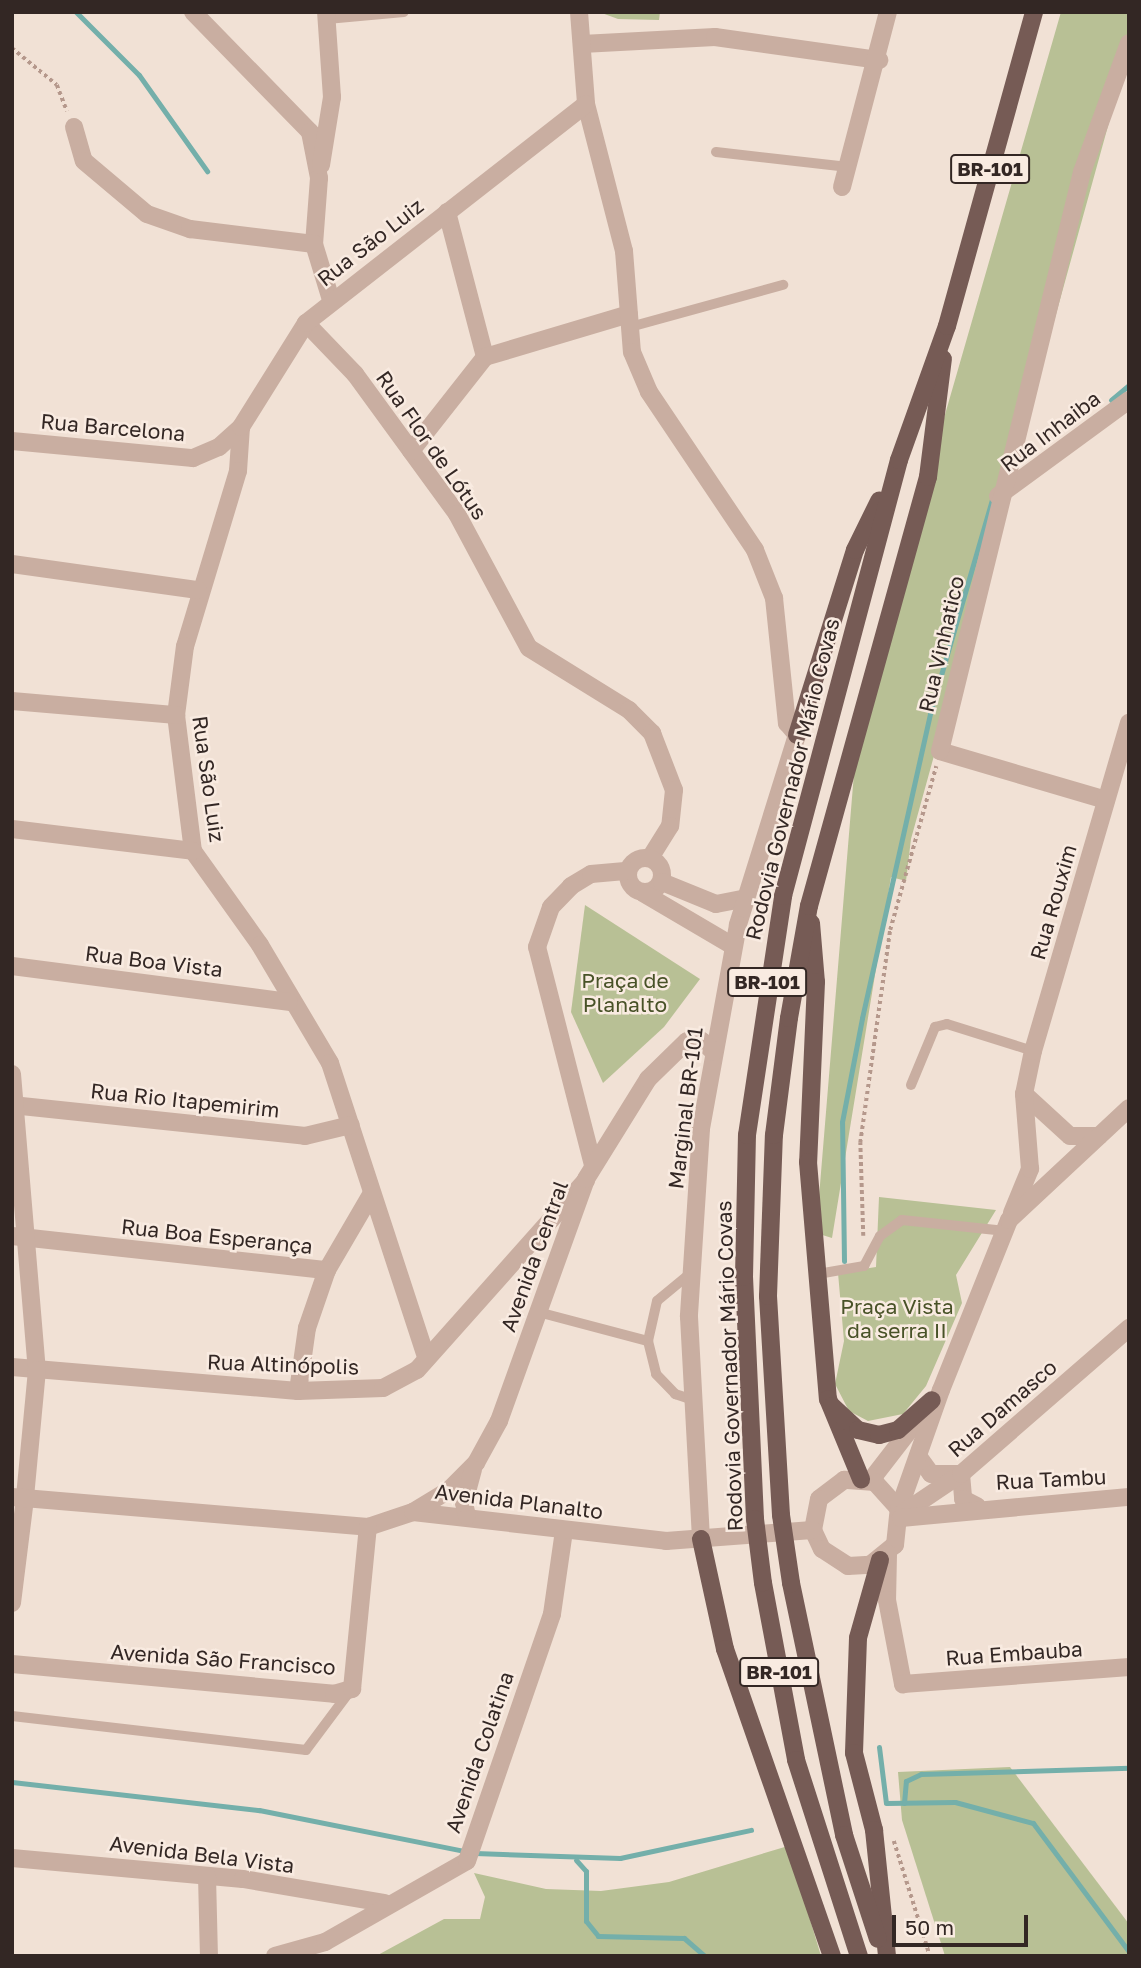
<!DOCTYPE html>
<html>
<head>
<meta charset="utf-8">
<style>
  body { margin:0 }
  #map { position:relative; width:1141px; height:1968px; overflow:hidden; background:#f1e1d5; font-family:"Golos Text",sans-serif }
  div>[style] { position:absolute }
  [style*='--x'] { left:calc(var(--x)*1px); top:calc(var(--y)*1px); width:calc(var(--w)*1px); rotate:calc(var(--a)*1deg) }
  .green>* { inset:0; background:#b8c095 }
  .stream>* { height:5px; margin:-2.5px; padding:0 2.5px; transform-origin:2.5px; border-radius:2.5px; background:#74afaa }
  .path>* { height:3.5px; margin-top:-1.75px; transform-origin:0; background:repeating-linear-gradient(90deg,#b5988c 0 3.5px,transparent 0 7px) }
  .service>* { height:10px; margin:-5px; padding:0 5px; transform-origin:5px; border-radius:5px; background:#c9aea1 }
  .minor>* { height:18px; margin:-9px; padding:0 9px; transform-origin:9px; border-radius:9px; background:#c9aea1 }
  .minor>.ring { margin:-9px; padding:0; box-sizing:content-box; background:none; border:18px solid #c9aea1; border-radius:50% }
  .tertiary>* { height:18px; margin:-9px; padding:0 9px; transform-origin:9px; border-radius:9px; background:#c9aea1 }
  .primary>* { height:18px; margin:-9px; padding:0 9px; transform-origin:9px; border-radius:9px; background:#765b55 }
  .primary-bridge>* { height:18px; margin:-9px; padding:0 9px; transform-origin:9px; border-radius:9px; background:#765b55 }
  span { translate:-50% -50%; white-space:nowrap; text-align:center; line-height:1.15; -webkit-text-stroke:5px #f9ebe1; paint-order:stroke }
  .shield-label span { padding:2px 5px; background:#f9ebe1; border:2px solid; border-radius:5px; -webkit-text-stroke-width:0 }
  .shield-label { font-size:19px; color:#332724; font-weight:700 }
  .street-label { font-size:21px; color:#332724 }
  .park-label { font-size:21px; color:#485227 }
  .frame { position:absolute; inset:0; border:14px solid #332724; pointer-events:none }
  .scale { position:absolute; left:892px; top:1915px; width:136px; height:32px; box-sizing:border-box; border:4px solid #332724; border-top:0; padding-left:9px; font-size:21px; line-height:24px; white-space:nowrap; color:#332724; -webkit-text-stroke:5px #f9ebe1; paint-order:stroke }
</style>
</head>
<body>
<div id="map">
  <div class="green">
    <i style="clip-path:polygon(599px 12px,660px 12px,659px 20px,618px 19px)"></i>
    <i style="clip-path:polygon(1061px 12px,1129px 12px,1129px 50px,911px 839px,906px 881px,891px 877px,832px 1238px,816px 1233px,859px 713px)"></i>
    <i style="clip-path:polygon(585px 905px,700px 979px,664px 1027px,603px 1083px,571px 1012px)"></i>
    <i style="clip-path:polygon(879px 1197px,996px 1210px,956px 1275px,962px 1303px,926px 1386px,903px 1414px,868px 1421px,849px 1411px,835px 1384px,844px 1341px,838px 1273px,876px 1267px)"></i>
    <i style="clip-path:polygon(1010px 1767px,1129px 1924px,1129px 1956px,945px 1956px,902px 1820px,898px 1772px)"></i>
    <i style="clip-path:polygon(788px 1846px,821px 1956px,376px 1956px,444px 1919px,480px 1919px,485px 1897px,474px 1873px,546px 1889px,601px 1891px,669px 1882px)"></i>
  </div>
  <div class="stream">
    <i style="--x:76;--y:12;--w:89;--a:45"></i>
    <i style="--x:139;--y:75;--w:118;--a:54.7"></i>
    <i style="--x:1111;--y:400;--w:23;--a:-40"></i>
    <i style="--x:844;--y:1261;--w:139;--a:-90.8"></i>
    <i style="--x:842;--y:1122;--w:106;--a:-79.1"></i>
    <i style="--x:862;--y:1018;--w:320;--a:-77.4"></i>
    <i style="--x:932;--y:706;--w:219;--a:-73.8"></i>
    <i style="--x:879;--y:1747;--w:56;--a:82.9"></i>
    <i style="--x:886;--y:1803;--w:69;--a:-0.8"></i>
    <i style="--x:955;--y:1802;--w:81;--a:15.1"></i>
    <i style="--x:1033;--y:1823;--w:161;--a:53.3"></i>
    <i style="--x:12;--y:1782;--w:249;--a:6.5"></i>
    <i style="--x:259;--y:1810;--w:210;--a:11.3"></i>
    <i style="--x:904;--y:1803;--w:22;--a:-85"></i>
    <i style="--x:906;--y:1781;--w:17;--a:-25"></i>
    <i style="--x:921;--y:1774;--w:208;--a:-1.7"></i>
    <i style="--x:475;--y:1853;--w:145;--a:2"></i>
    <i style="--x:620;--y:1858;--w:134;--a:-12.1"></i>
    <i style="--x:576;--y:1860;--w:15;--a:48"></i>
    <i style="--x:586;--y:1871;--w:50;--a:90"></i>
    <i style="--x:586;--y:1921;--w:19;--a:51"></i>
    <i style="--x:598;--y:1936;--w:86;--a:1.3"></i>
    <i style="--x:684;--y:1938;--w:28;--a:41"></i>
  </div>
  <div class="path">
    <i style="--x:12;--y:48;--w:58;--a:39.4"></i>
    <i style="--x:57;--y:85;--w:28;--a:69"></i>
    <i style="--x:863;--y:1236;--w:93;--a:-91.8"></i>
    <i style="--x:860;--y:1143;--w:215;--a:-82"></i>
    <i style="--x:890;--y:930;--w:170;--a:-74.3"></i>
    <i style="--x:894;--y:1841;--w:121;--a:72.6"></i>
  </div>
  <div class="service">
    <i style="--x:327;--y:19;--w:77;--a:-5.2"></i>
    <i style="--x:716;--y:152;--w:133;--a:6.5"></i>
    <i style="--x:630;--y:327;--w:159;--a:-15.4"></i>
    <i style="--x:911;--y:1085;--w:63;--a:-67.5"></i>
    <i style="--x:935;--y:1027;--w:12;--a:-14"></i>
    <i style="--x:947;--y:1024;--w:90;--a:17.4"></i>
    <i style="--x:692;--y:1272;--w:45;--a:140.4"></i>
    <i style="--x:657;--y:1301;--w:41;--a:102.7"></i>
    <i style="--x:648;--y:1341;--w:34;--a:76"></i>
    <i style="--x:656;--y:1374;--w:28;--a:46"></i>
    <i style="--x:675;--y:1394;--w:19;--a:18"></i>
    <i style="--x:818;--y:1274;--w:47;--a:-9.9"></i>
    <i style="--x:864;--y:1266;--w:34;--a:-62"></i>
    <i style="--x:880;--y:1236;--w:27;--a:-36"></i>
    <i style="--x:902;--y:1220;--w:104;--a:6.1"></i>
    <i style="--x:538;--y:1312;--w:114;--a:14.8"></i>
    <i style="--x:12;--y:1716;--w:296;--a:6.6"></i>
    <i style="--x:306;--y:1750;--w:74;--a:-53.3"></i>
  </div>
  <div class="minor">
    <i style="--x:193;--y:12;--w:168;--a:45.7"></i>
    <i style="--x:310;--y:132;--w:47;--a:78.9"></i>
    <i style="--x:319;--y:178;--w:66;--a:94.3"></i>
    <i style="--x:314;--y:244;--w:59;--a:73.1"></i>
    <i style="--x:582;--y:44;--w:133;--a:-3"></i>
    <i style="--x:715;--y:37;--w:166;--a:8"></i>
    <i style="--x:74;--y:127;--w:35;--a:74"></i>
    <i style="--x:84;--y:161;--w:82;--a:40.1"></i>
    <i style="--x:147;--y:214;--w:46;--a:19.2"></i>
    <i style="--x:190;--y:229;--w:125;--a:6.9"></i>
    <i style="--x:321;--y:165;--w:69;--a:-80.8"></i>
    <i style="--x:332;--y:97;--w:85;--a:-94"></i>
    <i style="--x:842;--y:187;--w:181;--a:-75.3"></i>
    <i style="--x:447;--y:212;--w:150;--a:75.3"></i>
    <i style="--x:306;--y:323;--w:71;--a:46.1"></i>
    <i style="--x:355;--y:374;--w:173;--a:53.9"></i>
    <i style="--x:457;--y:514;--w:152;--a:61.8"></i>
    <i style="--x:529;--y:648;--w:118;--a:31.8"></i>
    <i style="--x:629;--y:710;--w:33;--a:45"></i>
    <i style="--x:652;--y:733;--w:61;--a:68.9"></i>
    <i style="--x:674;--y:790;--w:36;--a:96"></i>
    <i style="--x:670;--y:826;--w:38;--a:122"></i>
    <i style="--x:241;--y:427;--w:44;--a:93.9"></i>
    <i style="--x:238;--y:471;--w:183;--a:106.8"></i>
    <i style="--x:185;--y:646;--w:70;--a:97.4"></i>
    <i style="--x:176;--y:715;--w:137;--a:82.9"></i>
    <i style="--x:193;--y:851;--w:115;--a:54.5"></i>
    <i style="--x:260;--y:945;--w:137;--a:59.3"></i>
    <i style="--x:330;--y:1063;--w:311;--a:71.9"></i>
    <i style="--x:411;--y:451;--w:120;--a:-51.8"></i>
    <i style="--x:485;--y:357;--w:150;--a:-16.6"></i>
    <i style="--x:998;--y:496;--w:162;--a:-36.2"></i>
    <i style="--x:12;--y:564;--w:188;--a:8"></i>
    <i style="--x:12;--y:701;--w:165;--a:4.9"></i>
    <i style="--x:1106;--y:800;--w:173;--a:-163.6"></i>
    <i style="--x:940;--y:751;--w:596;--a:-76.22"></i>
    <i style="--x:1082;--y:172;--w:137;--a:-70"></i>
    <i style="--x:12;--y:829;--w:182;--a:6.9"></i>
    <i class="ring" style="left:628px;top:858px;width:16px;height:16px"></i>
    <i style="--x:662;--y:882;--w:58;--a:22.2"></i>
    <i style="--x:716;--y:904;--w:31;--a:-11"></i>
    <i style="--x:643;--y:893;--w:104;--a:30.5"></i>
    <i style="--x:12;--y:966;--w:279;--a:7.4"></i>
    <i style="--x:1024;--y:1094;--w:62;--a:42.4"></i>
    <i style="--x:1070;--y:1136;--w:29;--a:0"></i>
    <i style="--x:12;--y:1105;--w:295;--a:6"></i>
    <i style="--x:305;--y:1136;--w:47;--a:-13.4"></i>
    <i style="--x:593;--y:1165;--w:225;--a:-104.4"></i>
    <i style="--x:537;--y:947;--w:42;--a:-70.7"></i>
    <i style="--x:551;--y:907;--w:29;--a:-46"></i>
    <i style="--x:571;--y:886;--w:23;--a:-31"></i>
    <i style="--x:591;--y:874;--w:37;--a:-5"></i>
    <i style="--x:1012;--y:1213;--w:48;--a:-67.8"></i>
    <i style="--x:1030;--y:1169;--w:75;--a:-94.6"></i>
    <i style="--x:1024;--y:1094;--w:44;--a:-78.2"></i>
    <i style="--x:1033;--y:1051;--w:342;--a:-73.7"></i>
    <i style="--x:12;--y:1236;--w:317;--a:6.2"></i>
    <i style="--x:327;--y:1270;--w:89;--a:-59.7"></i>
    <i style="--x:12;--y:1367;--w:287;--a:4.8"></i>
    <i style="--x:298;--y:1391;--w:85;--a:-2"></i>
    <i style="--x:383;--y:1388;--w:38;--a:-28"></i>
    <i style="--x:417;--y:1370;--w:254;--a:-48.3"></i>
    <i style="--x:298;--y:1391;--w:64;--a:-81.9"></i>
    <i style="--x:307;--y:1328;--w:61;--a:-71"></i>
    <i style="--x:918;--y:1456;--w:22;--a:54"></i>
    <i style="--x:931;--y:1474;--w:30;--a:0"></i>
    <i style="--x:961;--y:1474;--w:25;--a:85"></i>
    <i style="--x:963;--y:1499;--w:16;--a:27"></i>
    <i style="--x:871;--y:1480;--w:78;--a:-52.3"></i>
    <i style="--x:899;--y:1509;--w:36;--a:-132"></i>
    <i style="--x:875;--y:1482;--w:31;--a:-176"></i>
    <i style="--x:844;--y:1480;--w:31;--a:143"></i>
    <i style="--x:819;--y:1499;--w:32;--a:101"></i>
    <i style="--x:813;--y:1530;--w:21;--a:65"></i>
    <i style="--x:822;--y:1549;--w:31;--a:33"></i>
    <i style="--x:848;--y:1566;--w:22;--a:-3"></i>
    <i style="--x:870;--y:1565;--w:32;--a:-39"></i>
    <i style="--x:895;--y:1545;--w:36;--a:-84"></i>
    <i style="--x:899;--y:1509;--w:126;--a:-70.6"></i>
    <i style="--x:941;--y:1390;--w:183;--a:-68.2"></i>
    <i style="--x:1009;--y:1220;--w:164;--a:-43"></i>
    <i style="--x:900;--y:1515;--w:73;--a:-33.9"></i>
    <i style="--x:961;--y:1474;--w:223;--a:-41"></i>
    <i style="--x:901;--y:1518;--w:229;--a:-5.3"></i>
    <i style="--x:888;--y:1554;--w:46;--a:91.2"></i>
    <i style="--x:887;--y:1600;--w:86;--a:79.2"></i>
    <i style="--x:903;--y:1684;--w:227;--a:-4.3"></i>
    <i style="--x:12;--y:1603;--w:106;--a:-82.9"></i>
    <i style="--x:12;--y:1858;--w:232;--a:5.2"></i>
    <i style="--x:243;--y:1879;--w:144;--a:9.6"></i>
    <i style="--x:207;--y:1876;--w:80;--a:88.6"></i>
    <i style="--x:275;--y:1956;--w:52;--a:-15.6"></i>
    <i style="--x:325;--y:1942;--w:163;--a:-29.7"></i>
    <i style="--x:467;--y:1861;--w:261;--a:-71"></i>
    <i style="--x:552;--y:1614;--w:84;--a:-81.8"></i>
  </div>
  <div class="tertiary">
    <i style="--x:579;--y:12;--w:92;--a:85.6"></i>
    <i style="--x:586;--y:104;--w:152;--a:75.5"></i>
    <i style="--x:624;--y:251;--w:101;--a:85.5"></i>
    <i style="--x:632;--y:352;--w:43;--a:67"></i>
    <i style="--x:649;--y:392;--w:190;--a:56.1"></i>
    <i style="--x:755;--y:550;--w:52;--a:68.4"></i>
    <i style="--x:774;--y:598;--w:126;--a:84.1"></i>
    <i style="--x:787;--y:723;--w:16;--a:50"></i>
    <i style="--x:797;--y:735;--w:199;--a:107.3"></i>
    <i style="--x:738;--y:925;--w:207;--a:100.3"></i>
    <i style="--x:701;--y:1129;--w:188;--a:93.7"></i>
    <i style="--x:689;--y:1317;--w:222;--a:86.9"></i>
    <i style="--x:12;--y:441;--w:182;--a:5.4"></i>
    <i style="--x:193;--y:458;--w:28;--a:-23"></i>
    <i style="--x:219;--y:447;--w:30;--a:-42"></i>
    <i style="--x:241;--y:427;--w:123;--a:-58"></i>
    <i style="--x:306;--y:323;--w:355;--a:-38"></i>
    <i style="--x:12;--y:1074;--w:297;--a:85.2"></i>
    <i style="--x:37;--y:1370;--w:129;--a:95.4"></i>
    <i style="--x:12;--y:1497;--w:357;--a:4.8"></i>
    <i style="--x:368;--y:1527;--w:47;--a:-18.4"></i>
    <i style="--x:413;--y:1512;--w:255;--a:6.5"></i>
    <i style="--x:666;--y:1541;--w:147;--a:-4.3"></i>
    <i style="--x:413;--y:1512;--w:42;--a:-31.4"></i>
    <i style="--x:449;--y:1490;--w:38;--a:-45"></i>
    <i style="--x:476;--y:1463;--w:48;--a:-61.3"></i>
    <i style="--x:499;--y:1421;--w:257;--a:-70.2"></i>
    <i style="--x:586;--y:1179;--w:118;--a:-58.2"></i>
    <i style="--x:648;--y:1079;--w:54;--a:-44.3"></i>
    <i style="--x:687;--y:1041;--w:15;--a:0"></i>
    <i style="--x:702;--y:1041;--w:16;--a:43"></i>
    <i style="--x:467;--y:1516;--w:13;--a:-103"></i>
    <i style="--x:464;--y:1503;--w:35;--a:-75"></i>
    <i style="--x:12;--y:1664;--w:323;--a:5.3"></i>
    <i style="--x:334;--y:1694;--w:19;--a:-16"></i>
    <i style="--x:352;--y:1689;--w:163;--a:-84.4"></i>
  </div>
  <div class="primary">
    <i style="--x:797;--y:735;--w:194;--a:-72.6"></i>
    <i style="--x:855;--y:550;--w:55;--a:-63.9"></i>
    <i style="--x:811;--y:923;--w:59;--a:85.2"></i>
    <i style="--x:816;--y:982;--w:180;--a:92.5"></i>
    <i style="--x:808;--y:1162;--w:238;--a:85.2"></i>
    <i style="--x:828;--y:1399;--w:87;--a:67.6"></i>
    <i style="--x:832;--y:1406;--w:35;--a:43"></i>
    <i style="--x:858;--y:1430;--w:22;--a:13"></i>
    <i style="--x:879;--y:1435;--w:20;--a:-15"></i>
    <i style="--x:898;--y:1430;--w:45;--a:-41.4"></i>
    <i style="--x:781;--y:1515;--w:219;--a:-93.4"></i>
    <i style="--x:768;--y:1296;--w:161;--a:-87.9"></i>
    <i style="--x:774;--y:1135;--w:118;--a:-82.7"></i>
    <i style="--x:789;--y:1018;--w:114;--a:-79.9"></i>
    <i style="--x:809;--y:906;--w:445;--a:-74.5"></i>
    <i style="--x:928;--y:477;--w:119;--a:-82.8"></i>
    <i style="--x:755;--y:1519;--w:242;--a:-92.6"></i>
    <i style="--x:744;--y:1277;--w:142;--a:-88.8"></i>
    <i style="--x:747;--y:1135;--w:242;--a:-81.4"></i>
    <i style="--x:783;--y:896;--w:451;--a:-75.1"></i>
    <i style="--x:899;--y:460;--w:142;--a:-70.3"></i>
    <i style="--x:947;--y:326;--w:326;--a:-74.5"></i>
    <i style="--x:701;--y:1539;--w:113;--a:77.7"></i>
    <i style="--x:725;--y:1649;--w:325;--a:70.8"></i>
    <i style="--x:880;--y:1560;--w:81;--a:105.8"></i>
    <i style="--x:858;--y:1638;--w:115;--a:92"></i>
    <i style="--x:854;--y:1753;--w:80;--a:75.4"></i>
    <i style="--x:874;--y:1830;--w:127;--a:84.1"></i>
    <i style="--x:763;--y:1583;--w:180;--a:79.4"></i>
    <i style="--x:796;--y:1760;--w:206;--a:72.2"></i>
    <i style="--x:791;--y:1583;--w:258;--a:78.1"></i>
    <i style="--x:844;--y:1835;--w:109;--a:71.9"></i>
  </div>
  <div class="primary-bridge">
    <i style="--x:781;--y:1515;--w:69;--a:81.6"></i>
    <i style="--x:755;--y:1519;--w:64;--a:82.9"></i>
  </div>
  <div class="shield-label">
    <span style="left:990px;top:169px">BR-101</span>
    <span style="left:767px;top:982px">BR-101</span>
    <span style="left:779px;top:1672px">BR-101</span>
  </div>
  <div class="street-label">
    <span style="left:370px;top:242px;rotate:-38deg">Rua São Luiz</span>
    <span style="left:113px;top:427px;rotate:5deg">Rua Barcelona</span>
    <span style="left:1050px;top:431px;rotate:-37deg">Rua Inhaiba</span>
    <span style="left:432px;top:445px;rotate:55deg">Rua Flor de Lótus</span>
    <span style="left:941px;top:644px;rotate:-77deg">Rua Vinhatico</span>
    <span style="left:209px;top:779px;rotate:82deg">Rua São Luiz</span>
    <span style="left:792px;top:779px;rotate:-76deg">Rodovia Governador Mário Covas</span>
    <span style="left:1053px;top:902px;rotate:-74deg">Rua Rouxim</span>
    <span style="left:154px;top:961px;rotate:7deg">Rua Boa Vista</span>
    <span style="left:185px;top:1100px;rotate:6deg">Rua Rio Itapemirim</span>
    <span style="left:685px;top:1108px;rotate:-83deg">Marginal BR-101</span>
    <span style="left:217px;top:1236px;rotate:6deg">Rua Boa Esperança</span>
    <span style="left:534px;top:1256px;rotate:-70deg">Avenida Central</span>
    <span style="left:283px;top:1364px;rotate:2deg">Rua Altinópolis</span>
    <span style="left:729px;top:1366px;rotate:-92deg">Rodovia Governador Mário Covas</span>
    <span style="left:1002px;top:1408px;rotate:-41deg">Rua Damasco</span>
    <span style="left:1051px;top:1479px;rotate:-3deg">Rua Tambu</span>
    <span style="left:519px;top:1501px;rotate:7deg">Avenida Planalto</span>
    <span style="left:1014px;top:1653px;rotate:-4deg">Rua Embauba</span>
    <span style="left:223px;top:1659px;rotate:4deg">Avenida São Francisco</span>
    <span style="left:479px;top:1752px;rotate:-71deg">Avenida Colatina</span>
    <span style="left:202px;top:1854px;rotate:7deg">Avenida Bela Vista</span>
  </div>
  <div class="park-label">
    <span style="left:625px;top:992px">Praça de<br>Planalto</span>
    <span style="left:897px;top:1318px">Praça Vista<br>da serra II</span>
  </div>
  <div class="frame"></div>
  <div class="scale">50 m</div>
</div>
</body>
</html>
